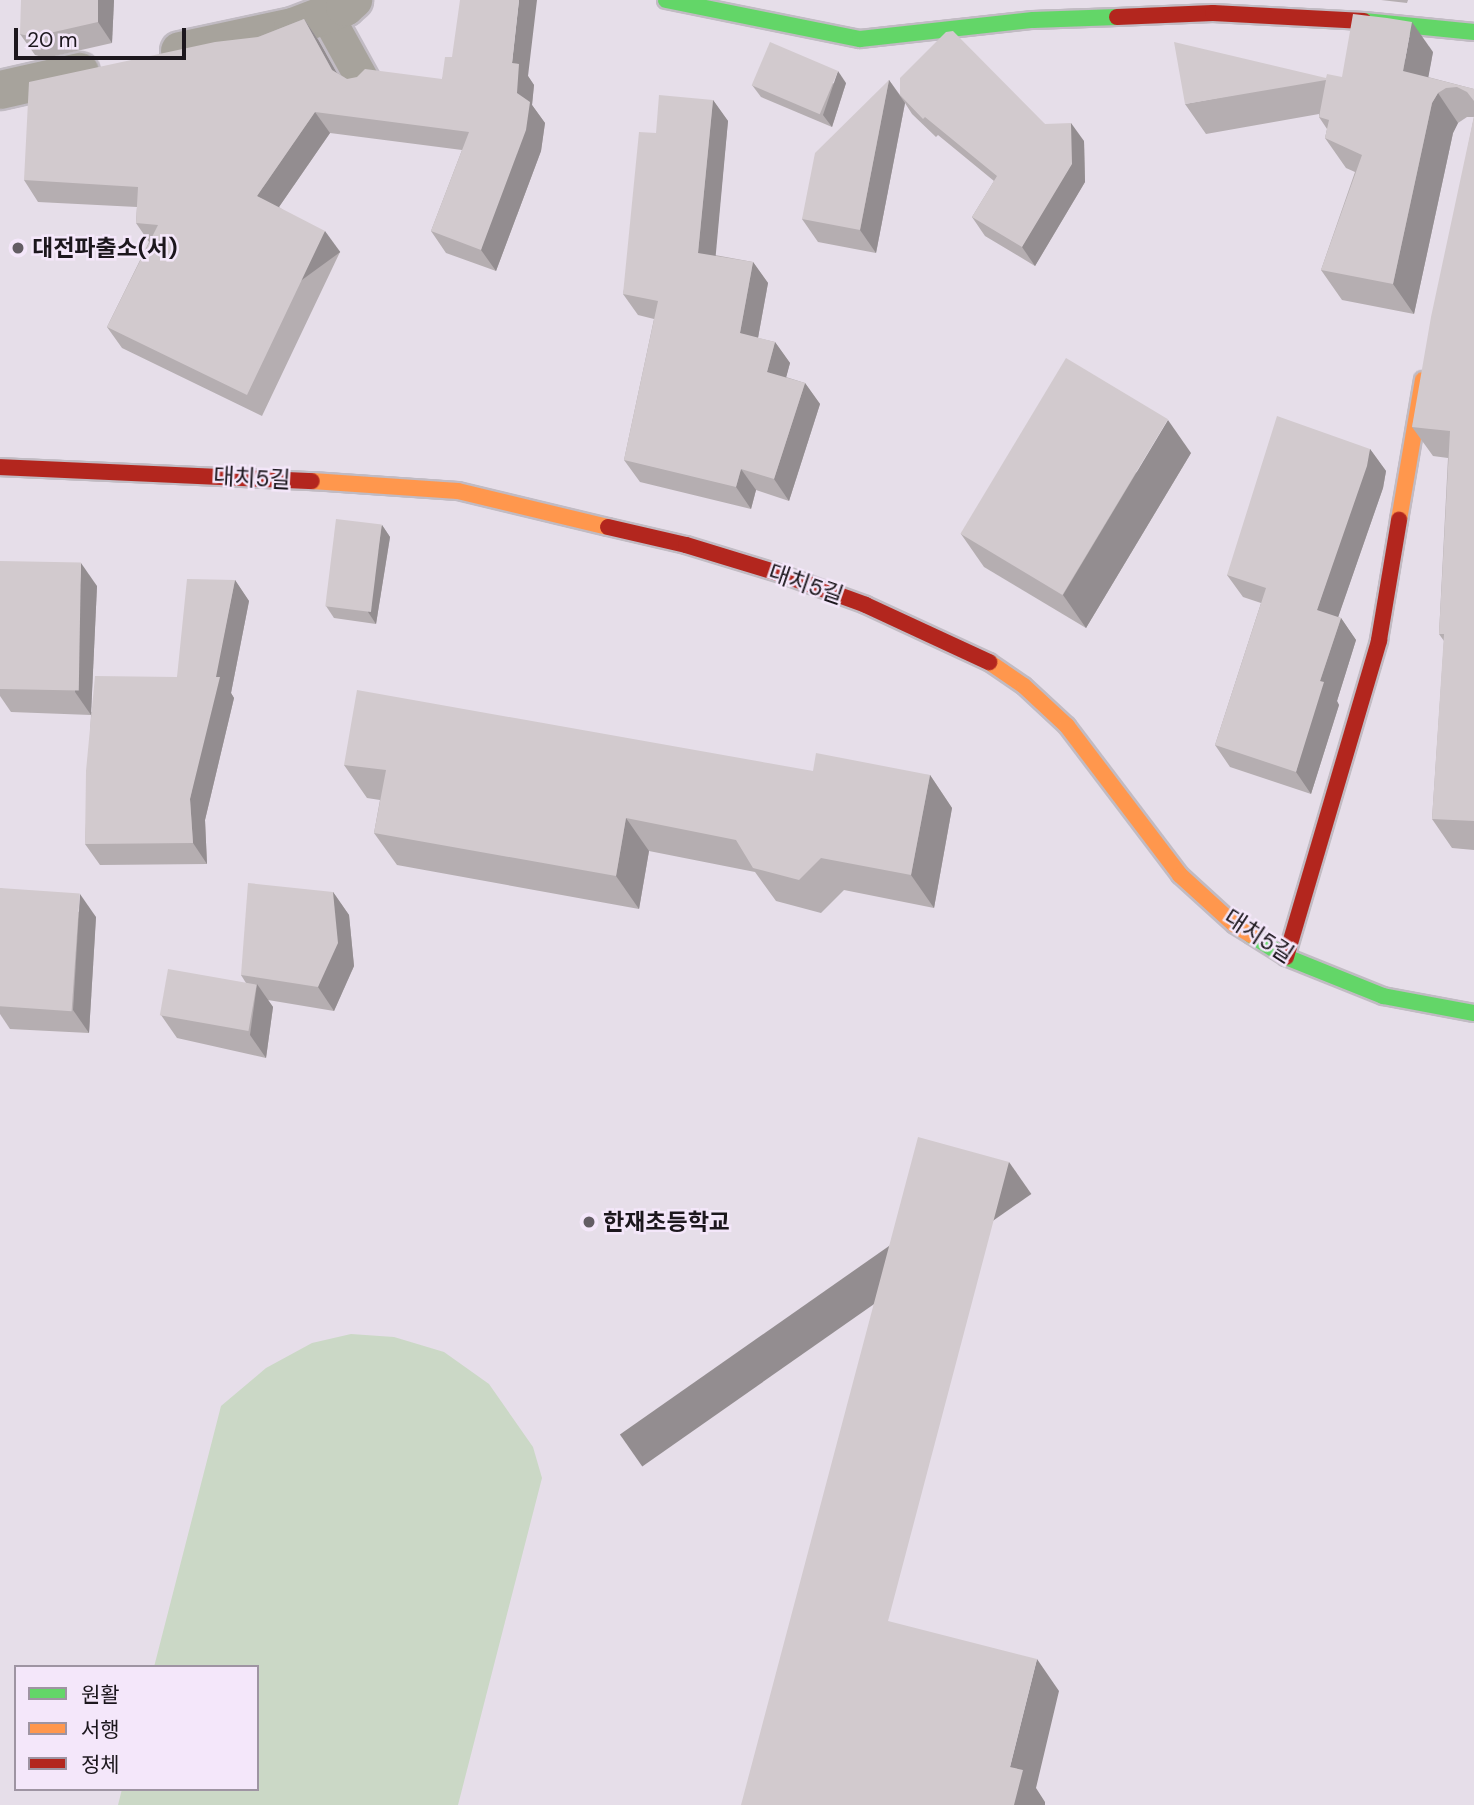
<!DOCTYPE html>
<html>
<head>
<meta charset="utf-8">
<style>
  body { margin:0 }
  #map { position:relative; width:1474px; height:1805px; overflow:hidden; background:#e6dee9; font-family:"DM Sans","Noto Sans KR",sans-serif }
  div>[style] { position:absolute }
  [style*='--x'] { left:calc(var(--x)*1px); top:calc(var(--y)*1px); width:calc(var(--w)*1px); rotate:calc(var(--a)*1deg) }
  .green>* { inset:0; background:#cbd8c6 }
  .roads { filter:drop-shadow(2px 0 #c1bbc3) drop-shadow(-2px 0 #c1bbc3) drop-shadow(0 2px #c1bbc3) drop-shadow(0 -2px #c1bbc3) }
  .lane>* { height:33px; margin:-16.5px; padding:0 16.5px; transform-origin:16.5px; border-radius:16.5px; background:#a7a39c }
  .street>* { height:38px; margin:-19px; padding:0 19px; transform-origin:19px; border-radius:19px; background:#a7a39c }
  .fast>* { height:16px; margin:-8px; padding:0 8px; transform-origin:8px; border-radius:8px; background:#63d668 }
  .slow>* { height:16px; margin:-8px; padding:0 8px; transform-origin:8px; border-radius:8px; background:#ff974d }
  .jam>* { height:16px; margin:-8px; padding:0 8px; transform-origin:8px; border-radius:8px; background:#b3261e }
  .wall>* { inset:0; background:#b5aeb1 }
  .shaded-wall>* { inset:0; background:#938d90; transform-origin:0 0 }
  .building>* { inset:0; background:#d2cace; transform-origin:0 0 }
  .dots>* { width:19px; height:19px; translate:-50% -50%; box-sizing:border-box; border:4px solid #f4e7fa; border-radius:50% }
  span { translate:-50% -50%; white-space:nowrap; text-align:center; line-height:1.15; -webkit-text-stroke:5px #f4e7fa; paint-order:stroke }
  .poi-label { font-size:23px; color:#1c171d; font-weight:700 }
  .left { translate:0 -50%; text-align:left }
  .street-label { font-size:23px; color:#1c171d }
  .legend { position:absolute; left:14px; top:1665px; width:245px; height:126px; box-sizing:border-box; background:#f4e7fa; border:2px solid #9e94a2; margin:0; padding:9px 12px; list-style:none; font-size:21px; color:#1c171d }
  .legend li { display:flex; align-items:center; gap:14px; height:35px }
  .legend b { width:35px; border:2px solid #9e94a2 }
  .scale { position:absolute; left:14px; top:28px; width:172px; height:32px; box-sizing:border-box; border:4px solid #1c171d; border-top:0; padding-left:9px; font-size:21px; line-height:24px; white-space:nowrap; color:#1c171d; -webkit-text-stroke:5px #f4e7fa; paint-order:stroke }
</style>
</head>
<body>
<div id="map">
  <div class="green">
    <i style="clip-path:polygon(351px 1334px,394px 1337px,444px 1352px,489px 1384px,533px 1447px,542px 1478px,458px 1805px,118px 1805px,122px 1789px,257px 1789px,257px 1667px,154px 1667px,221px 1406px,266px 1368px,312px 1343px)"></i>
  </div>
  <div class="roads">
    <div class="lane">
      <i style="--x:326;--y:14;--w:77;--a:61.1"></i>
    </div>
    <div class="street">
      <i style="--x:180;--y:51;--w:116;--a:-12"></i>
      <i style="--x:293;--y:27;--w:56;--a:-21"></i>
      <i style="--x:345;--y:7;--w:11;--a:-41"></i>
      <i style="--x:0;--y:90;--w:82;--a:-12.7"></i>
    </div>
    <div class="fast">
      <i style="--x:666;--y:0;--w:198;--a:11.4"></i>
      <i style="--x:860;--y:39;--w:174;--a:-6.3"></i>
      <i style="--x:1033;--y:20;--w:84;--a:-2"></i>
      <i style="--x:1364;--y:21;--w:111;--a:5.7"></i>
      <i style="--x:1251;--y:935;--w:41;--a:32.2"></i>
      <i style="--x:1286;--y:957;--w:105;--a:21.9"></i>
      <i style="--x:1383;--y:996;--w:93;--a:10.6"></i>
    </div>
    <div class="slow">
      <i style="--x:312;--y:481;--w:146;--a:3.9"></i>
      <i style="--x:458;--y:491;--w:154;--a:13.5"></i>
      <i style="--x:1399;--y:520;--w:142;--a:-80.3"></i>
      <i style="--x:989;--y:662;--w:42;--a:34.4"></i>
      <i style="--x:1024;--y:686;--w:59;--a:42.9"></i>
      <i style="--x:1067;--y:726;--w:187;--a:52.8"></i>
      <i style="--x:1180;--y:875;--w:74;--a:42.3"></i>
      <i style="--x:1235;--y:925;--w:19;--a:32"></i>
    </div>
    <div class="jam">
      <i style="--x:1117;--y:17;--w:96;--a:-2.4"></i>
      <i style="--x:1213;--y:13;--w:151;--a:3"></i>
      <i style="--x:0;--y:467;--w:312;--a:2.6"></i>
      <i style="--x:608;--y:527;--w:80;--a:13"></i>
      <i style="--x:686;--y:545;--w:99;--a:17"></i>
      <i style="--x:781;--y:574;--w:90;--a:20"></i>
      <i style="--x:866;--y:605;--w:136;--a:24.9"></i>
      <i style="--x:1286;--y:957;--w:330;--a:-73.6"></i>
      <i style="--x:1379;--y:640;--w:122;--a:-80.5"></i>
    </div>
  </div>
  <div class="wall">
    <i style="clip-path:polygon(114px 0,112px 43px,46px 58px,35px 55px,20px 34px)"></i>
    <i style="clip-path:polygon(1381px 0,1408px 0,1407px 3px)"></i>
    <i style="clip-path:polygon(304px 19px,319px 41px,336px 72px,347px 79px,442px 79px,452px 57px,528px 76px,534px 85px,532px 105px,545px 123px,541px 151px,496px 271px,446px 253px,431px 231px,462px 150px,330px 133px,279px 207px,340px 252px,262px 416px,122px 348px,107px 327px,149px 242px,136px 223px,137px 207px,38px 202px,24px 180px,258px 37px)"></i>
    <i style="clip-path:polygon(1433px 52px,1428px 77px,1474px 89px,1474px 850px,1452px 848px,1432px 819px,1444px 641px,1439px 634px,1448px 458px,1433px 456px,1412px 427px,1474px 117px,1467px 117px,1458px 123px,1453px 133px,1414px 314px,1342px 300px,1321px 270px,1355px 172px,1346px 168px,1325px 138px,1327px 129px,1319px 117px,1319px 114px,1206px 134px,1185px 104px,1326px 78px,1342px 77px)"></i>
    <i style="clip-path:polygon(889px 80px,900px 95px,1045px 124px,1084px 141px,1085px 182px,1035px 266px,985px 236px,972px 217px,994px 181px,938px 135px,936px 137px,912px 114px,905px 103px,876px 253px,818px 242px,802px 219px)"></i>
    <i style="clip-path:polygon(846px 83px,832px 127px,761px 97px,752px 85px)"></i>
    <i style="clip-path:polygon(713px 100px,728px 121px,715px 255px,753px 262px,768px 283px,758px 338px,775px 342px,790px 363px,786px 377px,805px 383px,820px 404px,789px 501px,756px 490px,751px 509px,640px 482px,624px 460px,654px 319px,638px 315px,623px 294px,656px 133px)"></i>
    <i style="clip-path:polygon(1370px 449px,1386px 471px,1383px 488px,1338px 617px,1341px 618px,1356px 640px,1337px 701px,1339px 705px,1311px 794px,1230px 767px,1215px 745px,1261px 603px,1243px 597px,1227px 575px)"></i>
    <i style="clip-path:polygon(1191px 453px,1086px 628px,984px 567px,961px 534px)"></i>
    <i style="clip-path:polygon(382px 525px,390px 537px,376px 624px,334px 618px,326px 606px)"></i>
    <i style="clip-path:polygon(0 569px,97px 586px,91px 712px,177px 677px,235px 580px,249px 601px,231px 693px,234px 698px,205px 820px,207px 864px,100px 865px,85px 844px,91px 715px,11px 712px,0 696px)"></i>
    <i style="clip-path:polygon(344px 765px,813px 771px,930px 775px,952px 808px,934px 908px,844px 890px,821px 913px,776px 901px,755px 872px,649px 851px,639px 909px,397px 865px,374px 833px,380px 800px,367px 798px)"></i>
    <i style="clip-path:polygon(0 888px,96px 917px,89px 1033px,10px 1029px,0 1014px)"></i>
    <i style="clip-path:polygon(333px 892px,349px 915px,354px 966px,334px 1011px,268px 1000px,273px 1007px,266px 1058px,177px 1038px,161px 1015px,246px 983px,241px 975px)"></i>
  </div>
  <div class="shaded-wall">
    <i style="clip-path:polygon(98px 0,114px 0,112px 43px,98px 22px)"></i>
    <i style="clip-path:polygon(519px 0,537px 0,528px 76px,534px 85px,532px 105px,545px 123px,541px 151px,496px 271px,481px 250px,517px 93px,512px 63px)"></i>
    <i style="clip-path:polygon(304px 19px,319px 41px,347px 91px,332px 70px)"></i>
    <i style="clip-path:polygon(1412px 22px,1433px 52px,1424px 101px,1403px 71px)"></i>
    <i style="clip-path:polygon(838px 71px,846px 83px,832px 127px,823px 115px)"></i>
    <i style="clip-path:polygon(889px 80px,905px 103px,876px 253px,860px 230px)"></i>
    <i style="clip-path:polygon(1438px 93px,1458px 123px,1453px 133px,1414px 314px,1393px 284px,1432px 103px)"></i>
    <i style="clip-path:polygon(713px 100px,728px 121px,714px 274px,698px 253px)"></i>
    <i style="clip-path:polygon(315px 112px,330px 133px,272px 217px,257px 196px)"></i>
    <i style="clip-path:polygon(1071px 123px,1084px 141px,1085px 182px,1035px 266px,1022px 247px)"></i>
    <i style="left:325px;top:231px;width:26px;height:182px;rotate:54deg"></i>
    <i style="clip-path:polygon(753px 262px,768px 283px,755px 354px,740px 333px)"></i>
    <i style="clip-path:polygon(775px 342px,790px 363px,782px 393px,767px 372px)"></i>
    <i style="clip-path:polygon(805px 383px,820px 404px,789px 501px,774px 479px)"></i>
    <i style="clip-path:polygon(1168px 420px,1191px 453px,1086px 628px,1063px 595px)"></i>
    <i style="clip-path:polygon(1370px 449px,1386px 471px,1383px 488px,1333px 632px,1317px 610px)"></i>
    <i style="clip-path:polygon(741px 469px,756px 490px,751px 509px,736px 487px)"></i>
    <i style="clip-path:polygon(382px 525px,390px 537px,376px 624px,368px 612px)"></i>
    <i style="clip-path:polygon(81px 563px,97px 586px,91px 715px,75px 692px)"></i>
    <i style="clip-path:polygon(235px 580px,249px 601px,231px 693px,234px 698px,205px 820px,207px 864px,193px 843px,190px 799px)"></i>
    <i style="clip-path:polygon(1341px 618px,1356px 640px,1337px 701px,1339px 705px,1311px 794px,1296px 772px,1320px 681px)"></i>
    <i style="clip-path:polygon(930px 775px,952px 808px,934px 908px,911px 875px)"></i>
    <i style="clip-path:polygon(626px 818px,649px 851px,639px 909px,616px 876px)"></i>
    <i style="clip-path:polygon(333px 892px,349px 915px,354px 966px,334px 1011px,318px 987px)"></i>
    <i style="clip-path:polygon(80px 894px,96px 917px,89px 1033px,73px 1010px)"></i>
    <i style="clip-path:polygon(257px 984px,273px 1007px,266px 1058px,250px 1035px)"></i>
    <i style="left:1009px;top:1162px;width:39px;height:475px;rotate:55deg"></i>
    <i style="clip-path:polygon(1037px 1659px,1059px 1691px,1036px 1788px,1045px 1802px,1045px 1805px,1014px 1805px,1010px 1767px)"></i>
  </div>
  <div class="building">
    <i style="clip-path:polygon(21px 0,98px 0,98px 22px,32px 37px,20px 34px)"></i>
    <i style="clip-path:polygon(460px 0,519px 0,512px 63px,519px 64px,517px 93px,530px 102px,526px 130px,481px 250px,431px 231px,469px 132px,315px 112px,257px 196px,325px 231px,247px 395px,107px 327px,158px 225px,136px 223px,138px 187px,24px 180px,29px 82px,215px 42px,258px 37px,304px 19px,332px 70px,347px 79px,357px 77px,365px 69px,442px 79px,445px 57px,452px 57px)"></i>
    <i style="clip-path:polygon(1353px 14px,1387px 18px,1412px 22px,1403px 71px,1474px 89px,1474px 104px,1474px 101px,1467px 92px,1457px 87px,1446px 88px,1438px 93px,1432px 103px,1393px 284px,1321px 270px,1362px 155px,1325px 138px,1329px 120px,1319px 117px,1326px 80px,1185px 104px,1174px 42px,1326px 78px,1327px 74px,1342px 77px)"></i>
    <i style="clip-path:polygon(953px 31px,1045px 124px,1071px 123px,1072px 164px,1022px 247px,972px 217px,997px 176px,925px 117px,923px 119px,900px 95px,900px 78px,946px 32px)"></i>
    <i style="left:770px;top:42px;width:74px;height:47px;rotate:23deg"></i>
    <i style="clip-path:polygon(889px 80px,860px 230px,802px 219px,815px 153px)"></i>
    <i style="clip-path:polygon(659px 95px,713px 100px,698px 253px,753px 262px,740px 333px,775px 342px,767px 372px,805px 383px,774px 479px,741px 469px,736px 487px,624px 460px,658px 301px,623px 294px,639px 132px,656px 133px)"></i>
    <i style="clip-path:polygon(1474px 116px,1474px 821px,1432px 819px,1444px 634px,1439px 634px,1450px 431px,1412px 427px,1431px 317px)"></i>
    <i style="left:1066px;top:358px;width:119px;height:205px;rotate:31deg"></i>
    <i style="clip-path:polygon(1277px 416px,1370px 449px,1367px 466px,1317px 610px,1341px 618px,1320px 681px,1324px 682px,1296px 772px,1215px 745px,1266px 588px,1227px 575px)"></i>
    <i style="left:336px;top:519px;width:46px;height:88px;rotate:7deg"></i>
    <i style="left:0;top:561px;width:81px;height:128px;rotate:1deg"></i>
    <i style="clip-path:polygon(187px 579px,235px 580px,216px 677px,220px 677px,190px 799px,193px 843px,85px 844px,86px 771px,95px 676px,177px 677px)"></i>
    <i style="clip-path:polygon(357px 690px,813px 771px,816px 753px,930px 775px,911px 875px,821px 858px,799px 880px,753px 868px,736px 840px,626px 818px,616px 876px,374px 833px,386px 770px,344px 765px)"></i>
    <i style="clip-path:polygon(248px 883px,333px 892px,338px 943px,318px 987px,241px 975px)"></i>
    <i style="left:0;top:888px;width:80px;height:118px;rotate:4deg"></i>
    <i style="left:168px;top:969px;width:90px;height:47px;rotate:10deg"></i>
    <i style="clip-path:polygon(918px 1137px,1009px 1162px,888px 1621px,1037px 1659px,1010px 1767px,1023px 1770px,1014px 1805px,741px 1805px)"></i>
  </div>
  <div class="dots">
    <i style="left:18px;top:248px;background:#635d64"></i>
    <i style="left:589px;top:1222px;background:#635d64"></i>
  </div>
  <div class="poi-label">
    <span class="left" style="left:32px;top:248px">대전파출소(서)</span>
    <span class="left" style="left:603px;top:1222px">한재초등학교</span>
  </div>
  <div class="street-label">
    <span style="left:252px;top:478px;rotate:3deg">대치5길</span>
    <span style="left:806px;top:584px;rotate:19deg">대치5길</span>
    <span style="left:1259px;top:936px;rotate:33deg">대치5길</span>
  </div>
  <ul class="legend">
  <li><b style="height:9px;background:#63d668"></b>원활</li>
  <li><b style="height:9px;background:#ff974d"></b>서행</li>
  <li><b style="height:9px;background:#b3261e"></b>정체</li>
  </ul>
  <div class="scale">20 m</div>
</div>
</body>
</html>
